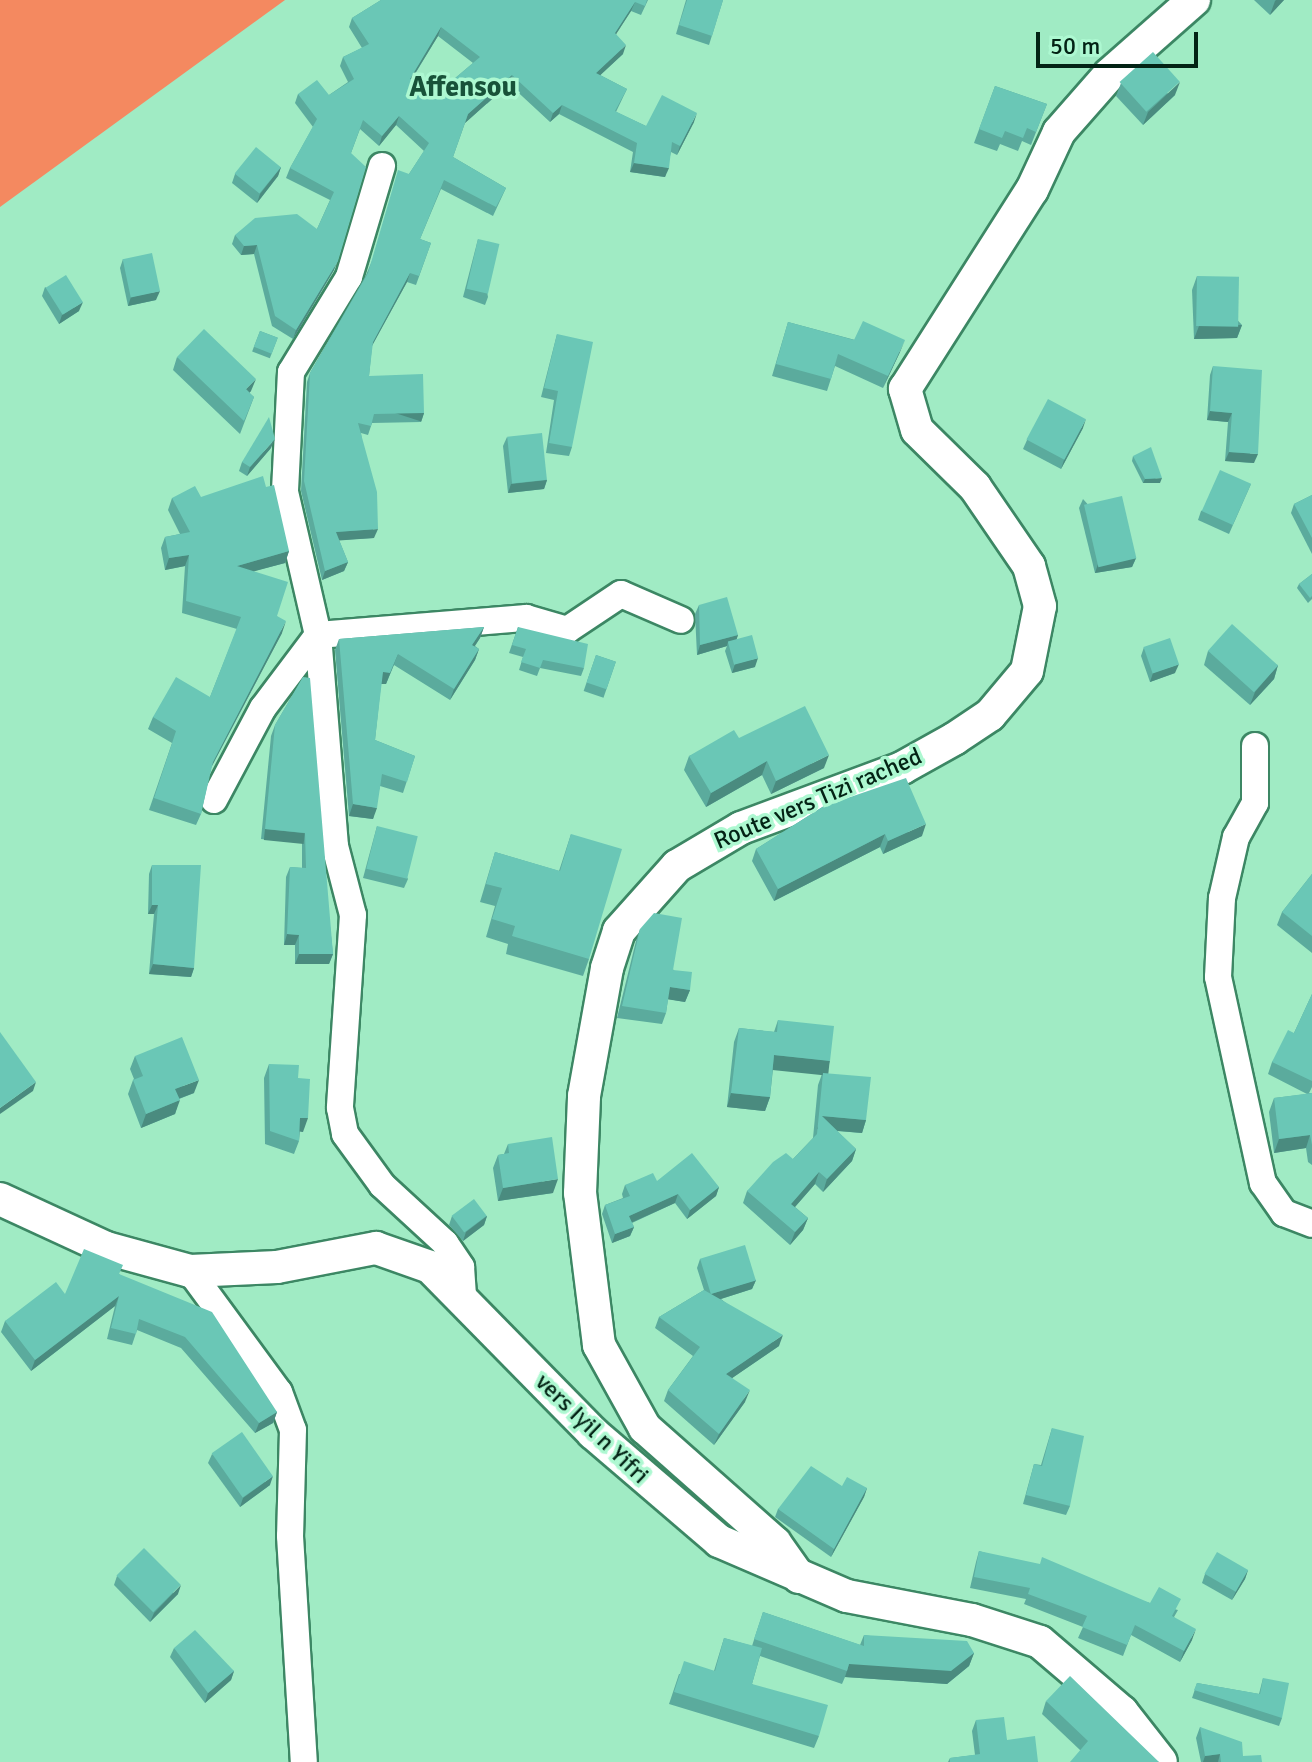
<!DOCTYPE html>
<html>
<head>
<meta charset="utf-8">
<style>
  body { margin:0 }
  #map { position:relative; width:1312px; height:1762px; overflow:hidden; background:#a0ebc4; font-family:Signika,sans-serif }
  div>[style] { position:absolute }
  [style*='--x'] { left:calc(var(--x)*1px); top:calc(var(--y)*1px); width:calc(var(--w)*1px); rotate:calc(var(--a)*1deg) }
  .green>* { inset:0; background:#f48960 }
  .roads { filter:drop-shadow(2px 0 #3c8764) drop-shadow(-2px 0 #3c8764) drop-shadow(0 2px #3c8764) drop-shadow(0 -2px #3c8764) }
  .minor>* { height:26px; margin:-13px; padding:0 13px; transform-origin:13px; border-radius:13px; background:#fff }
  .major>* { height:32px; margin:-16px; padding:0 16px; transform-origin:16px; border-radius:16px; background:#fff }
  .wall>* { inset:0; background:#5bab9d; transform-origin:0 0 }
  .shaded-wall>* { inset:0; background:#4a8b7f; transform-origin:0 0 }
  .building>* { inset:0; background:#6ac7b6; transform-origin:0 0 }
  span { translate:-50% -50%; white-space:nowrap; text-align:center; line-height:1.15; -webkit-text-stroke:7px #adf8d1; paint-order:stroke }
  .street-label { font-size:24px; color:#032315 }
  .quarter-label { font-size:28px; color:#185239; font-weight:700 }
  .scale { position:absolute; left:1036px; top:32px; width:162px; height:36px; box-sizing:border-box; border:4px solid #032315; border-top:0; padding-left:10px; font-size:24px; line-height:28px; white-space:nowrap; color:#032315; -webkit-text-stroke:6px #adf8d1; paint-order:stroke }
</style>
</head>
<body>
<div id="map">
  <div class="green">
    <i style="clip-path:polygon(0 0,285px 0,0 207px)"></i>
  </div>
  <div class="roads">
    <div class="minor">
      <i style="--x:382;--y:166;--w:116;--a:106.6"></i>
      <i style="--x:349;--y:277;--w:111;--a:121.4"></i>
      <i style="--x:291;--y:372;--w:120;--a:92.9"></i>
      <i style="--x:285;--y:492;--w:147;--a:77"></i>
      <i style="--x:318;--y:635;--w:212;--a:85.4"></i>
      <i style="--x:335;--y:846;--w:71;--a:75.4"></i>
      <i style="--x:353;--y:915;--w:193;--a:93.9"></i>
      <i style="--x:340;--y:1108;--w:26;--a:79"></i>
      <i style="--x:345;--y:1134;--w:63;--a:54"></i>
      <i style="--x:382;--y:1185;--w:86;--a:42.6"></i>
      <i style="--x:445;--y:1243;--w:29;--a:56"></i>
      <i style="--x:461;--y:1267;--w:27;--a:86"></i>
      <i style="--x:1255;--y:746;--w:57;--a:90"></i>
      <i style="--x:1255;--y:803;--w:39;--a:119"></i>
      <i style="--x:1236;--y:837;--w:63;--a:102.9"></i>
      <i style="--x:1222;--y:898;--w:79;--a:92.9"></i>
      <i style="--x:1218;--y:977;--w:211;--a:77.7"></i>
      <i style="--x:1263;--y:1183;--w:37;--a:55"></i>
      <i style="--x:1284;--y:1213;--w:30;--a:21"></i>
      <i style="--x:214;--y:800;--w:104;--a:-62"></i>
      <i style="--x:263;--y:708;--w:91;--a:-53"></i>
      <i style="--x:318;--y:635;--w:209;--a:-4.7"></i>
      <i style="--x:526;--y:618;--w:43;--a:16.3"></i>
      <i style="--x:567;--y:630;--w:65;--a:-33.7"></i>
      <i style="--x:621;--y:594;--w:65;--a:23.4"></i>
      <i style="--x:190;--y:1271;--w:150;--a:53.7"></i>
      <i style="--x:279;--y:1392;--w:40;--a:69.8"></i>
      <i style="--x:293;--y:1430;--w:106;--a:91.6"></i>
      <i style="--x:290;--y:1536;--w:226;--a:86.5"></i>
    </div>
    <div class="major">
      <i style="--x:0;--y:1199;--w:117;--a:24.8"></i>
      <i style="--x:106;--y:1248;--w:87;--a:15.3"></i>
      <i style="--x:190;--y:1271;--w:87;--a:-2.6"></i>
      <i style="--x:277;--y:1267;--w:101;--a:-10.9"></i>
      <i style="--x:376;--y:1248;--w:57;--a:19.4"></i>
      <i style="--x:430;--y:1267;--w:233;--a:45.5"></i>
      <i style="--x:593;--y:1433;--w:166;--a:40.6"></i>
      <i style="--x:719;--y:1541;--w:139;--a:23.3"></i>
      <i style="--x:847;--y:1596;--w:127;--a:10.9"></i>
      <i style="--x:972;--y:1620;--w:71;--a:17.9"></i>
      <i style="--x:1040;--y:1642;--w:108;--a:40.5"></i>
      <i style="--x:1122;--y:1712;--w:63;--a:52"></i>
      <i style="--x:799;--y:1577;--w:42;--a:-125.2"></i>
      <i style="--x:775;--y:1543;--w:174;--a:-138.5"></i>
      <i style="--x:645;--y:1428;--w:95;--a:-119"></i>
      <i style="--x:599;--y:1345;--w:153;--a:-97.1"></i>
      <i style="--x:580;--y:1193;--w:97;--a:-87.6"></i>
      <i style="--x:584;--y:1096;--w:130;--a:-79.8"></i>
      <i style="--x:607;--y:968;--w:39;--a:-72"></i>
      <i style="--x:619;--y:931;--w:87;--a:-48.3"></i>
      <i style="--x:677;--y:866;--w:74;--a:-30.7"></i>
      <i style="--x:741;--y:828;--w:172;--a:-20.4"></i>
      <i style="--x:902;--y:768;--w:60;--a:-29.1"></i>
      <i style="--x:954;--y:739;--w:43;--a:-33.7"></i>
      <i style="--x:990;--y:715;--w:57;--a:-49.9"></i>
      <i style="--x:1027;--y:671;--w:66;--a:-78.7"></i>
      <i style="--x:1040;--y:606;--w:41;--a:-105.4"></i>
      <i style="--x:1029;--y:566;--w:96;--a:-124.4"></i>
      <i style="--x:975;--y:487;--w:81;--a:-135.5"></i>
      <i style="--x:917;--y:430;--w:43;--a:-106.3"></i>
      <i style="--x:905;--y:389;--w:236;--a:-57.5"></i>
      <i style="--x:1032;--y:190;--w:64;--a:-65"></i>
      <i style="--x:1059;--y:132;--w:77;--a:-48.7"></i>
      <i style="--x:1110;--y:74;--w:112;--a:-41.4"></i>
    </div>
  </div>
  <div class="wall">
    <i style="clip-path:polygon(evenodd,381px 0,648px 0,641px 15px,631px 11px,616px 34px,623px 54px,600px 75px,627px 89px,616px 112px,646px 126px,694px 122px,677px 155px,671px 152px,665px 177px,630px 172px,633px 152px,559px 114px,550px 122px,509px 84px,465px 123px,453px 157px,506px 188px,493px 216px,441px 189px,420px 239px,431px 243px,416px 285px,407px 282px,372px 346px,369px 376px,424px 413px,421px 422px,372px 423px,368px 435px,361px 433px,374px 538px,339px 540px,348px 562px,344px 571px,322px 580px,301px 491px,307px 382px,310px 373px,366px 275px,409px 174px,424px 151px,396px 125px,379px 146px,360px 129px,351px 153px,334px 270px,293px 339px,272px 326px,254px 254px,241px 255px,232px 244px,235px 235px,317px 229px,330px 200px,286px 178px,290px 168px,313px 127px,295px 103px,298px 94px,329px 95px,348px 82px,340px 66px,343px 57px,362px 48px,349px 27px,352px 18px,381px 0,438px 36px,473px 63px,447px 85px,412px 79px,438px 36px)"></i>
    <i style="clip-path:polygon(686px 0,723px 0,709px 45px,676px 34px)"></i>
    <i style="clip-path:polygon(1254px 0,1284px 0,1270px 15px)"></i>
    <i style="clip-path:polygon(1121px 83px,1175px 95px,1143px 125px,1116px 96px)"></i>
    <i style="clip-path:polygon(995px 86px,1047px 104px,1031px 145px,1022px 141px,1018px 151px,1000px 144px,997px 151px,974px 143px)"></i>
    <i style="clip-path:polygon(281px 167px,278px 176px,257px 203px,232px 183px,235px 174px)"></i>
    <i style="clip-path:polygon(478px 239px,488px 297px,485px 305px,463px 297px)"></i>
    <i style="clip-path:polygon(123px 259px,156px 300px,128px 306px,120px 268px)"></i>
    <i style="clip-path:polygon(1197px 276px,1242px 325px,1237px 338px,1194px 339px,1192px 290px)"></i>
    <i style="clip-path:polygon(45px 287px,79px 311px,59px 324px,42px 296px)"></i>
    <i style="clip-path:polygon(788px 322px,900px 352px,883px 388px,835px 366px,827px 391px,772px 376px)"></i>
    <i style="left:260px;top:331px;width:19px;height:22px;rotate:21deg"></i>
    <i style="clip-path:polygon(557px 334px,572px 447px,569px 456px,546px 453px,554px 400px,541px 397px)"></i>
    <i style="clip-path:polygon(177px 357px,251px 391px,249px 393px,254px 397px,240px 434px,173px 370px)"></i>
    <i style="clip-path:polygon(1213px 366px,1254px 463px,1225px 461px,1228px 422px,1207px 420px,1210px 375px)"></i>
    <i style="clip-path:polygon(1083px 428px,1061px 469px,1023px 449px,1027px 440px)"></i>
    <i style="clip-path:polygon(507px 437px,547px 480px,544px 489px,508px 493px,503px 446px)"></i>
    <i style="clip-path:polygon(271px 448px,247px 476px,239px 471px,242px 462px)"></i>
    <i style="clip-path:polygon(1133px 456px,1160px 483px,1143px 483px,1132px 461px)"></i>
    <i style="clip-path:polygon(1251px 484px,1229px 534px,1198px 520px,1201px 511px)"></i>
    <i style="clip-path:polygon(1312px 495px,1312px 554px,1291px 513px,1294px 504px)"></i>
    <i style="clip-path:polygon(201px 497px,289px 551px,285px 563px,254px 571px,277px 616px,282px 633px,211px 768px,201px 814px,196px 825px,149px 810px,172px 743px,148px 729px,153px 717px,210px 697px,237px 629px,182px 613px,185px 566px,165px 570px,161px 548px,165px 537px,180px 534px,168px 510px,172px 498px)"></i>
    <i style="clip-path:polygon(1083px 499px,1136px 558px,1132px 567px,1095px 573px,1079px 508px)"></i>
    <i style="clip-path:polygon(1312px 574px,1312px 599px,1308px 603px,1297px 588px,1299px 584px)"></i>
    <i style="clip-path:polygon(699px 605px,738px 635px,736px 640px,755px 667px,732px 673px,725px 651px,727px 646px,697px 655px,695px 614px)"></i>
    <i style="clip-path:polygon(484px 627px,480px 638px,475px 646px,479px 649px,475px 660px,450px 700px,394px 665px,386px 684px,381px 684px,375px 740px,415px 756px,403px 793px,380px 786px,373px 819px,349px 816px,335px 650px,339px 639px)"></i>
    <i style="clip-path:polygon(518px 627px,584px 668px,581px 676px,540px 668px,537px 676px,519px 670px,523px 657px,509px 653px)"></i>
    <i style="clip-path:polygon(1144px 647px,1175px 673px,1150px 682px,1141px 656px)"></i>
    <i style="clip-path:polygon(1208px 651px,1278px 665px,1274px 679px,1250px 705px,1204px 665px)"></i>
    <i style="left:596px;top:655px;width:21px;height:38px;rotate:19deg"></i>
    <i style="clip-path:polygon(303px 677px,333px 954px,329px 964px,295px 964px,295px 945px,284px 945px,286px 877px,290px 867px,302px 868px,302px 843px,261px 839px,271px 736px,275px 725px)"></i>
    <i style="clip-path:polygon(739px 738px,824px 768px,771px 794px,762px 775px,706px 807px,684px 770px,689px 756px)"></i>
    <i style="clip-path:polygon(824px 806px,922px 836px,883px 854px,880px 847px,774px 901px,752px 861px,756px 849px)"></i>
    <i style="clip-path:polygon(377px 826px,408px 879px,404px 888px,363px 878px)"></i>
    <i style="clip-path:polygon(571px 834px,589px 959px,583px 976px,506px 954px,508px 944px,486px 937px,495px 906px,480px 902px,495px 852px,559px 871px)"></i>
    <i style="clip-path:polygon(152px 865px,194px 968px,191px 977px,149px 974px,154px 914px,148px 914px,149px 874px)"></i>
    <i style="clip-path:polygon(1312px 874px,1312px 953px,1277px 925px,1282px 912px)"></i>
    <i style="clip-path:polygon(640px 929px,690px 990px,685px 1002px,668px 999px,666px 1013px,662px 1024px,617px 1018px,636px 941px)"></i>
    <i style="clip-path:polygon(1312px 994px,1312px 1087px,1309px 1093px,1312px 1093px,1312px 1165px,1308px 1162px,1306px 1148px,1274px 1153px,1269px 1112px,1274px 1098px,1307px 1094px,1268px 1074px,1272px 1062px,1294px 1033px)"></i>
    <i style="clip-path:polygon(778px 1020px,830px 1061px,826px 1073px,866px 1120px,862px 1133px,837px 1131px,856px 1149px,852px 1161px,823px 1192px,815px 1184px,795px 1207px,808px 1218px,803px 1230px,790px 1245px,743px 1203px,747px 1191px,793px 1159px,813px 1138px,818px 1085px,822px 1074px,773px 1069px,770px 1097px,765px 1111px,727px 1107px,734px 1042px,739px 1028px,774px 1032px)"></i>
    <i style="clip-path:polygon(135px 1056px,194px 1093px,179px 1099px,175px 1114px,141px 1128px,128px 1094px,133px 1080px,134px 1079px,130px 1069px)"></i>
    <i style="clip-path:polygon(269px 1064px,298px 1078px,303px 1132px,300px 1131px,299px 1141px,294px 1154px,265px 1144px,264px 1078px)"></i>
    <i style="clip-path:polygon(508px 1144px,553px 1193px,498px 1201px,493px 1168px,498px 1155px,504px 1154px)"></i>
    <i style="clip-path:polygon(657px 1181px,719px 1187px,716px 1196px,687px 1219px,675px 1203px,632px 1223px,634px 1227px,630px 1236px,612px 1243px,602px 1214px,605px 1205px,623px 1198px,622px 1194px,625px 1185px)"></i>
    <i style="clip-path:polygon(452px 1216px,487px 1216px,484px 1225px,463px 1241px,449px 1225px)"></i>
    <i style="clip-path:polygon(700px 1259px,756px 1280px,752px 1289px,721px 1299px,779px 1346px,732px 1378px,745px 1402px,714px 1445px,664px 1401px,668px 1390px,693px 1356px,655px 1328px,659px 1317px,704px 1290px,697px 1268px)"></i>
    <i style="clip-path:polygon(119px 1274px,277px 1412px,273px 1423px,255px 1433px,181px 1348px,137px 1330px,132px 1345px,107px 1339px,115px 1306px,31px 1371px,1px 1332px,5px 1321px,65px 1294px)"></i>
    <i style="clip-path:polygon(1052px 1428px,1070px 1506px,1066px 1515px,1023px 1504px,1034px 1464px,1041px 1465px)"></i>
    <i style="clip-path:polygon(212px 1454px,270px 1485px,240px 1507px,208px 1463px)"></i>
    <i style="clip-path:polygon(842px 1486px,867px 1488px,864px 1497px,831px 1557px,775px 1517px,778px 1509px)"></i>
    <i style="clip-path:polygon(979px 1551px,1150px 1603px,1178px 1610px,1174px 1617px,1192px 1640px,1180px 1662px,1131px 1635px,1123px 1656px,1078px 1638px,1083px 1627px,1024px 1604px,1026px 1599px,970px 1588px,976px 1562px)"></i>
    <i style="clip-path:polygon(1248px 1570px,1245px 1579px,1232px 1600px,1202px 1583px,1205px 1574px)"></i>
    <i style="clip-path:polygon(117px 1576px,178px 1594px,150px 1622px,114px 1585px)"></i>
    <i style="clip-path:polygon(763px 1612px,860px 1645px,864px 1635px,974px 1653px,969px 1666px,947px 1684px,845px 1677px,842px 1684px,760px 1656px,752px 1684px,819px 1736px,814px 1748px,669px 1704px,679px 1674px,714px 1671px,724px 1638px,752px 1646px)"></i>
    <i style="clip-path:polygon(174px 1648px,234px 1671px,231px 1680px,205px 1703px,170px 1657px)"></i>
    <i style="clip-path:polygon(1263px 1678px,1282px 1718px,1279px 1726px,1192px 1698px,1197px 1683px,1259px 1694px)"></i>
    <i style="clip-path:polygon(1046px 1701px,1159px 1762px,1080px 1750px,1042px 1714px)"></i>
    <i style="clip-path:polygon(976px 1720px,1007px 1740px,1038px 1762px,948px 1762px,950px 1758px,975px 1755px,972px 1731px)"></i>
    <i style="clip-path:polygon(1200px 1727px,1243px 1756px,1262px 1762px,1201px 1762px,1196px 1738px)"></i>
  </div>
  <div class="shaded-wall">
    <i style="clip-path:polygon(1276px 0,1284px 0,1270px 15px,1275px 1px)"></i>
    <i style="clip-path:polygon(635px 2px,631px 11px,611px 42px,615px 33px)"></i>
    <i style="clip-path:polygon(441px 27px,438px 36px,406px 88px,410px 79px)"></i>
    <i style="clip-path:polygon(626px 45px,623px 54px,593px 82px,596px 73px)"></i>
    <i style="clip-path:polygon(512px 75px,509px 84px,465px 123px,468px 114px)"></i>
    <i style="clip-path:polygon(1180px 82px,1175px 95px,1143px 125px,1148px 112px)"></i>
    <i style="clip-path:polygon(562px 105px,559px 114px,550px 122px,553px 113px)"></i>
    <i style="clip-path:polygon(697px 113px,694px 122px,677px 155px,680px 146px)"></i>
    <i style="clip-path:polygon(399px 116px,396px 125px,379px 146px,382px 136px)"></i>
    <i style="clip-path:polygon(634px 163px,669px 168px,665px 177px,630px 172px)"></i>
    <i style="clip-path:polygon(281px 167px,278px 176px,257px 203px,260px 194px)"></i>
    <i style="clip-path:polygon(257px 245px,254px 254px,241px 255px,244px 246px)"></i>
    <i style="clip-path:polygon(338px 261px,334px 270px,293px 339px,296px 330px)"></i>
    <i style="clip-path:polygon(410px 273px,407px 282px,369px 351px,373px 342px)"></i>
    <i style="clip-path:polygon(160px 291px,156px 300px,128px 306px,131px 297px)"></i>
    <i style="clip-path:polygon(83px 302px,79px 311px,59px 324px,62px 315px)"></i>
    <i style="clip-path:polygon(1242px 325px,1237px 338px,1194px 339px,1199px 326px)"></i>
    <i style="clip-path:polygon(905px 340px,900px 352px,883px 388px,888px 376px)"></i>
    <i style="clip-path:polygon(256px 379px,251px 391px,241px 402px,246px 389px)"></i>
    <i style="clip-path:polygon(1210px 411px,1232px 413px,1228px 422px,1207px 420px)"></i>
    <i style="left:424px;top:413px;width:9px;height:50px;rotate:108deg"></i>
    <i style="clip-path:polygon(1086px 419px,1083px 428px,1061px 469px,1064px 460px)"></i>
    <i style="clip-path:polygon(275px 439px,271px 448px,247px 476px,250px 467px)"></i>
    <i style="clip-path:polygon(1229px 452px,1258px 454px,1254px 463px,1225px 461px)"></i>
    <i style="clip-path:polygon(1162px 478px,1160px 483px,1143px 483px,1145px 479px)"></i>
    <i style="clip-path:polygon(547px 480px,544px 489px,508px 493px,511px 484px)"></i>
    <i style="clip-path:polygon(378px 529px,374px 538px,332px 541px,336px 532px)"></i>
    <i style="clip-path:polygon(289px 551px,285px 563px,233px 577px,237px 566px)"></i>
    <i style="clip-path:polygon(189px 555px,185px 566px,165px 570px,169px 558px)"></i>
    <i style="clip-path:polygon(1136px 558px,1132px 567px,1095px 573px,1098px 564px)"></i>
    <i style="clip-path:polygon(348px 562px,344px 571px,322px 580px,325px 571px)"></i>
    <i style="clip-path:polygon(286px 621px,282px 633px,208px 773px,213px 762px)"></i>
    <i style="clip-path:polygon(484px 627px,480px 638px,468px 656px,472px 645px)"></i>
    <i style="clip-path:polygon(738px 635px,735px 644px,728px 642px,727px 646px,697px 655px,700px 645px)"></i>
    <i style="clip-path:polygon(479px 649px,475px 660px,450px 700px,454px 689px)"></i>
    <i style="clip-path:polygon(398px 654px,386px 684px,378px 684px,383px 672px)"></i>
    <i style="clip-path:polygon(758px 658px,755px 667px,732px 673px,735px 664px)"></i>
    <i style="clip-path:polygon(1179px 664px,1175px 673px,1150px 682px,1153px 673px)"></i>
    <i style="clip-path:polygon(1278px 665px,1274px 679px,1250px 705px,1255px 692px)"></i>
    <i style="clip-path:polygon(829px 755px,824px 768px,771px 794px,776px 781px)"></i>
    <i style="clip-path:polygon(767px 761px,762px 775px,706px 807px,711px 793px)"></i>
    <i style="clip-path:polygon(353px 804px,377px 808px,373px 819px,349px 816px)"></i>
    <i style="clip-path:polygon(926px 824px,922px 836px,883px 854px,888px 841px)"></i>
    <i style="left:265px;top:829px;width:40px;height:11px;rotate:6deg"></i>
    <i style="clip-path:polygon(885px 834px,880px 847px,774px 901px,778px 889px)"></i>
    <i style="clip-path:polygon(152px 905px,158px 905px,154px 914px,148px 914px)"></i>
    <i style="clip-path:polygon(287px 934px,299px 935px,295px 945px,284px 945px)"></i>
    <i style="clip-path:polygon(299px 954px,333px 954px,329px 964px,295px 964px)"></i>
    <i style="clip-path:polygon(153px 964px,194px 968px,191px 977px,149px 974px)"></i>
    <i style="clip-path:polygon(670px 987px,690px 990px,685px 1002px,666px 999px)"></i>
    <i style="left:774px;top:1055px;width:56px;height:15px;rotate:6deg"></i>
    <i style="clip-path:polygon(199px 1080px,194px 1093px,170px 1102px,175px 1089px)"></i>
    <i style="clip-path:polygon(36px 1082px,33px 1091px,0 1114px,0 1108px)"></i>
    <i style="clip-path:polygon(731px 1093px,770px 1097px,765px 1111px,727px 1107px)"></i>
    <i style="clip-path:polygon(180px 1100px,175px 1114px,141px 1128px,146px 1114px)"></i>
    <i style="clip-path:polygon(822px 1116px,866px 1120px,862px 1133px,817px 1129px)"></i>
    <i style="clip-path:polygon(300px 1118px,308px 1118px,303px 1132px,296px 1131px)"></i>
    <i style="clip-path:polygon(1310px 1135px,1306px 1148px,1274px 1153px,1279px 1139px)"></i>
    <i style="clip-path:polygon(856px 1149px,852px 1161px,823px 1192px,827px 1179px)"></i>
    <i style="clip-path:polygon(819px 1172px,815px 1184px,787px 1216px,791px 1204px)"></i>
    <i style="clip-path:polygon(558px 1179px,553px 1193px,498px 1201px,503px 1188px)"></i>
    <i style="clip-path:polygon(719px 1187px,716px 1196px,687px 1219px,690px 1210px)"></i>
    <i style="clip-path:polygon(678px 1194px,675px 1203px,626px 1225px,629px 1216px)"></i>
    <i style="clip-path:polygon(487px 1216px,484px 1225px,463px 1241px,466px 1232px)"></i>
    <i style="clip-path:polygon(808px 1218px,803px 1230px,790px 1245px,795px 1232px)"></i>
    <i style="clip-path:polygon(634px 1227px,630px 1236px,612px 1243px,615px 1234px)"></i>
    <i style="clip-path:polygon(756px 1280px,752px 1289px,708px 1303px,711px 1294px)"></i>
    <i style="clip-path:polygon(119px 1296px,115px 1306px,31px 1371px,35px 1360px)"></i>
    <i style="clip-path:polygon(783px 1335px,779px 1346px,722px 1385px,726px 1374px)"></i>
    <i style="clip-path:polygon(750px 1390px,745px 1402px,714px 1445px,719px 1434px)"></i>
    <i style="clip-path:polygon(277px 1412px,273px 1423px,255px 1433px,259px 1423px)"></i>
    <i style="clip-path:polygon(273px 1476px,270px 1485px,240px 1507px,243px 1498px)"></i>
    <i style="clip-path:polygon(867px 1488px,864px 1497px,831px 1557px,834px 1549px)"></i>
    <i style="clip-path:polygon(1248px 1570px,1245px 1579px,1232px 1600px,1236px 1591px)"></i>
    <i style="clip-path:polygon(181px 1585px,178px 1594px,150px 1622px,154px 1613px)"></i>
    <i style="clip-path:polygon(1196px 1629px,1192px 1640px,1180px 1662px,1184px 1651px)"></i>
    <i style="clip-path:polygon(974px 1653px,969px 1666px,947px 1684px,845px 1677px,849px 1664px)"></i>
    <i style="clip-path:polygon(234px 1671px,231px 1680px,205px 1703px,208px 1693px)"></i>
    <i style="clip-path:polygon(1220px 1754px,1218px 1762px,1203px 1762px,1205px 1756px)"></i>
  </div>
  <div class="building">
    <i style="clip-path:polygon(evenodd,381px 0,647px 0,645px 6px,635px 2px,615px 33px,626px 45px,596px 73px,627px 89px,615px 111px,646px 126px,662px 95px,697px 113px,680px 146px,672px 142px,669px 168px,634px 163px,637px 143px,562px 105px,553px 113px,512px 75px,468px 114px,453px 157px,506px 188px,496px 207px,444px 180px,420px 239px,431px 243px,419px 276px,410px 273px,373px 342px,369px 376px,423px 374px,424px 413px,374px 414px,371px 426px,358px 423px,377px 492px,378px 529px,336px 532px,348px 562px,325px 571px,304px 481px,310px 373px,368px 273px,398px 170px,409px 174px,429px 143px,399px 116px,382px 136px,363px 120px,351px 153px,366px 167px,338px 261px,296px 330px,275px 316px,257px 245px,244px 246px,235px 235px,255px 218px,297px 214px,317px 229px,334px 192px,290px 168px,317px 119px,298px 94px,317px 80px,329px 95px,354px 79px,343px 57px,369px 44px,352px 18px,381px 0,441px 27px,480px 57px,447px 85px,410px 79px,441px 27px)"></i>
    <i style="clip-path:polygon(687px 0,723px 0,712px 36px,679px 25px)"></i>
    <i style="left:1153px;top:52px;width:40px;height:45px;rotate:48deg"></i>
    <i style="clip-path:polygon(995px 86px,1047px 104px,1036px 132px,1027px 128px,1023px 138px,1005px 131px,1002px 138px,979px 129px)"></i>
    <i style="left:256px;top:147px;width:32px;height:34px;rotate:39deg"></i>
    <i style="left:478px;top:239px;width:22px;height:51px;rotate:13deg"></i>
    <i style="left:152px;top:253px;width:39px;height:30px;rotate:78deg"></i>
    <i style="left:66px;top:275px;width:32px;height:24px;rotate:58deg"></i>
    <i style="left:1197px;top:276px;width:42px;height:50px;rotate:1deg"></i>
    <i style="clip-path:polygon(863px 321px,905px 340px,888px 376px,838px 354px,831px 379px,776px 364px,788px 322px,854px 340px)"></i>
    <i style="clip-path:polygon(204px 329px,256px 379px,246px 389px,254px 397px,244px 421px,177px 357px)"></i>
    <i style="left:260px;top:331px;width:19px;height:17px;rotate:21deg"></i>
    <i style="clip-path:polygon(557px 334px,593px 342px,572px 447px,549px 443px,558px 391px,544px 388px)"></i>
    <i style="clip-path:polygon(1213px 366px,1262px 370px,1258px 454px,1229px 452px,1232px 413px,1210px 411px)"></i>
    <i style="left:1048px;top:399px;width:43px;height:46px;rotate:28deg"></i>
    <i style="clip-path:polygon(269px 417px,275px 439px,250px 467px,242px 462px)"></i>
    <i style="left:542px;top:433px;width:47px;height:35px;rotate:84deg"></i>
    <i style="clip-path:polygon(1151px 447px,1162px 478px,1145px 479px,1133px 456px)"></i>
    <i style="left:1220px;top:470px;width:34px;height:45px;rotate:24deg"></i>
    <i style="clip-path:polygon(263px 476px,266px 487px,274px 485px,289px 551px,237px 566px,288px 582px,277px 616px,286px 621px,213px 762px,201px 814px,154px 798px,176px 731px,153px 717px,176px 677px,210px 697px,241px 617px,186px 601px,189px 555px,169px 558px,165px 537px,190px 532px,172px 498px,195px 486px,201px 497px)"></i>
    <i style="clip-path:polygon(1312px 495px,1312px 538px,1294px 504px)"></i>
    <i style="left:1122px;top:496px;width:64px;height:39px;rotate:77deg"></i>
    <i style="clip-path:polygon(1312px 574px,1312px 596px,1310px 598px,1299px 584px)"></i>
    <i style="clip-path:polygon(727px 597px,738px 635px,700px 645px,699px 605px)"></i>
    <i style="left:1232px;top:624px;width:62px;height:36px;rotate:42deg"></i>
    <i style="clip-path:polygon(484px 627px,472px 645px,479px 649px,454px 689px,398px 654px,390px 673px,383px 672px,375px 740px,415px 756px,407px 782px,382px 774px,377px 808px,353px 804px,339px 639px)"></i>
    <i style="clip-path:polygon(518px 627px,588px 644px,584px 668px,543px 660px,540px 668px,521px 662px,526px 649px,512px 645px)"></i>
    <i style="left:752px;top:635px;width:24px;height:25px;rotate:75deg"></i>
    <i style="left:1170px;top:638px;width:28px;height:28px;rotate:71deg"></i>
    <i style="left:596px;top:655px;width:21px;height:29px;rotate:19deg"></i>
    <i style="clip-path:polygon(303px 677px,310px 678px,333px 954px,299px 954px,299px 935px,287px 934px,290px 867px,306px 868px,305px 833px,265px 829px,275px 725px)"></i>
    <i style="clip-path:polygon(805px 706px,829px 755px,776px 781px,767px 761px,711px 793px,689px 756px,734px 730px,739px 738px)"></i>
    <i style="clip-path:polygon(906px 778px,926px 824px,888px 841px,885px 834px,778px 889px,756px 849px,824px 806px)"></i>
    <i style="left:377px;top:826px;width:42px;height:44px;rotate:14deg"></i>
    <i style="clip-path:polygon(571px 834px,622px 849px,589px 959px,512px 936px,515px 926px,492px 919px,502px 888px,486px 884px,495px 852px,560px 871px)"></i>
    <i style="clip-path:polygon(152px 865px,201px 865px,194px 968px,153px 964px,158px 905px,152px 905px)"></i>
    <i style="clip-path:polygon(1312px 874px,1312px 936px,1282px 912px)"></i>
    <i style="clip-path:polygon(654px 913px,682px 918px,673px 970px,692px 972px,690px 990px,670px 987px,666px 1013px,622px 1006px,640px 929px)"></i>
    <i style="clip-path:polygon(1312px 994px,1312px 1081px,1272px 1062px,1288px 1030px,1294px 1033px)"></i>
    <i style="clip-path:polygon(778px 1020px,834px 1026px,830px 1061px,774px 1055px,770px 1097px,731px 1093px,739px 1028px,777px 1032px)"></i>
    <i style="clip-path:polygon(0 1032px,36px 1082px,0 1108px)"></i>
    <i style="clip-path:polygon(182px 1037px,199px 1080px,175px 1089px,180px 1100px,146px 1114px,133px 1080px,143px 1076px,135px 1056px)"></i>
    <i style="clip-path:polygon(269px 1064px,299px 1065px,298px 1078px,310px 1079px,308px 1118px,300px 1118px,299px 1141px,270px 1131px)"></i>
    <i style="clip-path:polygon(823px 1073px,871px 1077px,866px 1120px,822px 1116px,856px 1149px,827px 1179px,819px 1172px,791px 1204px,808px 1218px,795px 1232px,747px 1191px,773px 1162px,786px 1153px,793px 1159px,817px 1134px)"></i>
    <i style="clip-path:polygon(1312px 1093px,1312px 1145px,1310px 1135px,1279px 1139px,1274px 1098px)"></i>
    <i style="clip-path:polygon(552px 1137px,558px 1179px,503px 1188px,498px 1155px,509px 1153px,508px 1144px)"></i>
    <i style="clip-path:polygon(692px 1153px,719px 1187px,690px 1210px,678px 1194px,629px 1216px,634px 1227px,615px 1234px,605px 1205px,630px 1196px,625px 1185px,653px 1173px,657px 1181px)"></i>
    <i style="left:474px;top:1199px;width:21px;height:28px;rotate:53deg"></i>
    <i style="left:745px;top:1245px;width:37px;height:47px;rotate:73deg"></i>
    <i style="clip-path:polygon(84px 1249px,123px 1265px,119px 1274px,212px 1312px,277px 1412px,259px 1423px,185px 1337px,139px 1319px,136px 1334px,111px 1328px,119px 1296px,35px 1360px,5px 1321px,56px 1282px,65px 1294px)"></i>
    <i style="clip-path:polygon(704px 1290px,783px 1335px,726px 1374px,750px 1390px,719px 1434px,668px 1390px,700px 1347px,659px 1317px)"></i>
    <i style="clip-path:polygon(1052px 1428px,1084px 1436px,1070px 1506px,1026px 1495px,1034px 1464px,1042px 1466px)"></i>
    <i style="left:242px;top:1432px;width:54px;height:37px;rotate:55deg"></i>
    <i style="clip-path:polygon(811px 1466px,842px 1486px,847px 1477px,867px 1488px,834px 1549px,778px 1509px)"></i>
    <i style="left:144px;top:1548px;width:52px;height:39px;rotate:45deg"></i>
    <i style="clip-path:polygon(979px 1551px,1040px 1564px,1042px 1557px,1150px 1603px,1159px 1587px,1181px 1599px,1172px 1616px,1196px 1629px,1184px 1651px,1135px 1625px,1127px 1645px,1082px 1627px,1087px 1616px,1028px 1594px,1030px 1588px,974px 1577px)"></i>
    <i style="left:1217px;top:1552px;width:36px;height:25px;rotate:30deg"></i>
    <i style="clip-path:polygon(763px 1612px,864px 1646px,864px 1635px,967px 1641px,974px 1653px,951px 1671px,849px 1664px,847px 1671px,754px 1639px)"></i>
    <i style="clip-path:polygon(195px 1630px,234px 1671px,208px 1693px,174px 1648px)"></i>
    <i style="clip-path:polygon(724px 1638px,762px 1648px,752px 1684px,828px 1705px,819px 1736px,674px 1692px,684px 1661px,715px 1671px)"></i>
    <i style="clip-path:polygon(1070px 1676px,1159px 1762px,1070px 1762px,1088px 1741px,1046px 1701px)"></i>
    <i style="clip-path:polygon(1263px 1678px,1289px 1683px,1282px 1718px,1194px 1690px,1197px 1683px,1260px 1694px)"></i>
    <i style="clip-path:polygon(1004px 1717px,1007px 1740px,1035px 1736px,1038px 1762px,950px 1762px,950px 1758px,980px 1754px,976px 1720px)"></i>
    <i style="clip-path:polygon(1200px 1727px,1242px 1742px,1243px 1756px,1261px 1755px,1262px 1762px,1221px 1762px,1220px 1754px,1205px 1756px)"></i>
  </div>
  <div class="street-label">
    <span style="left:818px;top:799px;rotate:-23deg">Route vers Tizi rached</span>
    <span style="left:592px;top:1429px;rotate:44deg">vers Iγil n Yifri</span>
  </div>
  <div class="quarter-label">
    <span style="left:463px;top:87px">Affensou</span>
  </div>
  <div class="scale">50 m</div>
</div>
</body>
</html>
